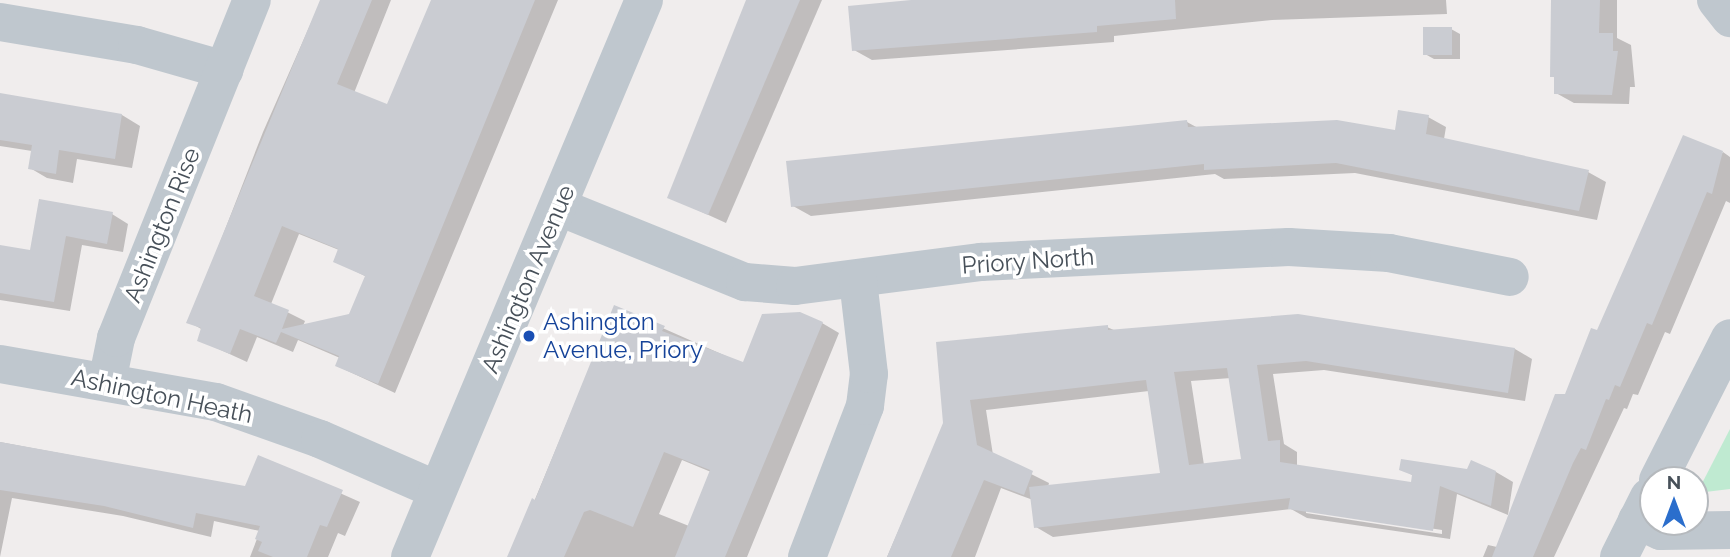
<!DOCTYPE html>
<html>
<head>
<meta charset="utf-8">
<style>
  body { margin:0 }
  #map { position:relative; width:1730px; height:557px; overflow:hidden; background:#f0eded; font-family:Raleway,sans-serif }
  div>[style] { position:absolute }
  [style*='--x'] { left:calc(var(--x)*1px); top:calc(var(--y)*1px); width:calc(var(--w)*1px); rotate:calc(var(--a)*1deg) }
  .green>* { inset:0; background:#bfead1 }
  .shadow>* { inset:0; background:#0003 }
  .building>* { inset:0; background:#caccd2; transform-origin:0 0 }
  .minor>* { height:38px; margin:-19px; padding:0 19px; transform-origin:19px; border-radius:19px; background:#bfc7ce }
  .dots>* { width:19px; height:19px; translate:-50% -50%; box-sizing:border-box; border:4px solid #fff; border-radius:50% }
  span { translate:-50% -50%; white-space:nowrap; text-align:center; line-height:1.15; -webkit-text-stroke:7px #fff; paint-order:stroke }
  .street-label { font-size:24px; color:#475059 }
  .transit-label { font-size:24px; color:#164399 }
  .left { translate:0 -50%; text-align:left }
  .north { position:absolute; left:1639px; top:466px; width:70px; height:70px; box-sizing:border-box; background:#fff; border:2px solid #b5b9bd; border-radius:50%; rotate:0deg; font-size:19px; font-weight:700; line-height:28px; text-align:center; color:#475059 }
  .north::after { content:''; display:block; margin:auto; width:24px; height:32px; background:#2b6ecc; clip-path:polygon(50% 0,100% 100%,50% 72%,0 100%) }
</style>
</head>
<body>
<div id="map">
  <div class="green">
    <i style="clip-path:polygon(1730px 429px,1730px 489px,1697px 493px)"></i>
  </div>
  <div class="shadow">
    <i style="clip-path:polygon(evenodd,327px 0,391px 0,354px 93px,388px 107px,434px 0,558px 0,395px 393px,337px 366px,340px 358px,298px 340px,293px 352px,257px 337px,247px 362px,199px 340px,203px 330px,189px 322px,263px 132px,318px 7px,327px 0,299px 234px,339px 250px,335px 261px,367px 277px,351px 316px,303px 326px,305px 321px,271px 304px,299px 234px)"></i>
    <i style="clip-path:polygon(749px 0,822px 0,726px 223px,669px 197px)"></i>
    <i style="clip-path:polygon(953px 0,1446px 0,1447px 14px,1272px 20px,1114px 36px,1114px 42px,872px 60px,854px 50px)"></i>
    <i style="clip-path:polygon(1553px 0,1617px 0,1617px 38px,1631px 45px,1635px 87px,1630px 87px,1629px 104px,1574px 103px,1556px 93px,1556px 78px,1551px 76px)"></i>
    <i style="clip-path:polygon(1451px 29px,1460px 34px,1460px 59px,1434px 59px,1425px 54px)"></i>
    <i style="clip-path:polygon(0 95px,122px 115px,140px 126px,132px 168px,77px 159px,73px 183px,47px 178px,30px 168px,32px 151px,0 146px)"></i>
    <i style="clip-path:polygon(1428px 117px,1446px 127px,1444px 139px,1588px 172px,1606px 182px,1597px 220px,1355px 173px,1224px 179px,1215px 174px,811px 216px,793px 206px,1187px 122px,1198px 128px,1396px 132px)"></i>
    <i style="clip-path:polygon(1723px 152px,1730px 157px,1730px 203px,1726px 201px,1670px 334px,1665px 332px,1638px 395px,1633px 394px,1627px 409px,1624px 408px,1554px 557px,1483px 557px,1488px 545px,1497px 547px,1598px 332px)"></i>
    <i style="clip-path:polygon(112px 214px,128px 224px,123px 252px,82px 245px,70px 311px,0 300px,0 247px,32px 252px)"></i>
    <i style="clip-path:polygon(evenodd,615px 307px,744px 364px,822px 323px,839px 333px,747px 557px,511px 557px,615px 307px,682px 460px,711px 472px,689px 526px,659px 514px,682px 460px)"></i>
    <i style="clip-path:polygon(evenodd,1107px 327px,1116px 331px,1515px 349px,1532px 359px,1525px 401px,1324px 370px,1273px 374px,1284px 444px,1297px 452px,1297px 467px,1413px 484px,1414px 476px,1401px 469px,1496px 472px,1513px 482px,1508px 515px,1457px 494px,1450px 539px,1307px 518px,1291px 509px,1053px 537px,1036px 527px,1033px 500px,1001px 488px,975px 557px,887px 557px,945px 423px,938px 344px,1107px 327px,1231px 378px,1243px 461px,1204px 465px,1191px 381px,1231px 378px,1107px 327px,1149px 391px,1162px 474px,1048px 487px,1049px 483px,993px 455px,986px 410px,1149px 391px,1107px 327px,1306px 510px,1442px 530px,1442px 534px,1306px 513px,1306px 510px)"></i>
    <i style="clip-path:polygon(0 442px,246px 488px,259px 457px,360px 502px,345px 536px,338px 533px,328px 557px,250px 557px,260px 531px,214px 521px,211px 537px,123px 516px,12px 498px,0 557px)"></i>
  </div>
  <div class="building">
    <i style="clip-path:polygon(evenodd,320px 0,372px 0,337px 84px,387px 104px,431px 0,535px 0,378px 384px,335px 366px,339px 356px,281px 332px,276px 343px,240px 329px,230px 354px,197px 341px,201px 328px,186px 323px,320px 0,282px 226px,338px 249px,333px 262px,365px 276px,349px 314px,282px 329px,289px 310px,254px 296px,282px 226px)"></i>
    <i style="clip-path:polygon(746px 0,800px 0,708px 215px,667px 198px)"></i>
    <i style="clip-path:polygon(911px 0,1175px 0,1176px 19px,1097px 26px,1097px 32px,852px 51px,848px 6px)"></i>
    <i style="clip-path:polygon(1551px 0,1600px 0,1599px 33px,1613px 33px,1613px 51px,1618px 51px,1612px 95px,1554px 94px,1554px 77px,1550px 77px)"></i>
    <i style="left:1423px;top:27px;width:29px;height:28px"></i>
    <i style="clip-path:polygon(0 93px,122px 114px,115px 159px,59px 150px,56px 174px,28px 169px,32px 145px,0 140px)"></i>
    <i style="clip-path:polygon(1398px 110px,1429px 115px,1426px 134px,1589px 170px,1579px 211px,1336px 163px,1204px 170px,1204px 164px,791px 207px,786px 161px,1187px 120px,1188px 127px,1337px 120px,1395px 130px)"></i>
    <i style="clip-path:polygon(1683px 135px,1723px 151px,1712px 194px,1707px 192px,1652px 325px,1647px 323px,1620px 387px,1615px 385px,1609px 400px,1606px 399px,1586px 450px,1581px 448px,1573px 463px,1533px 557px,1492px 557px,1555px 394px,1565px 394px,1591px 328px,1597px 330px)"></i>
    <i style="clip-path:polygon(39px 199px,113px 212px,107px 244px,66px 236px,54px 302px,0 293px,0 245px,30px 250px)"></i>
    <i style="clip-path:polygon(614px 305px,665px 326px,662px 331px,743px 362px,762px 314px,800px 312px,823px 322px,725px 557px,675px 557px,710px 470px,664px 452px,633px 527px,590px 510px,584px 512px,564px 557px,507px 557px,532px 498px,535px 500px)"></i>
    <i style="clip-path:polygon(evenodd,1298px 314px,1515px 348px,1508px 393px,1306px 361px,1257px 365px,1268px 441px,1280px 440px,1280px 462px,1411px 482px,1412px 475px,1399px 470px,1401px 459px,1467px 469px,1471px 460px,1496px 471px,1491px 506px,1440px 486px,1433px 531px,1288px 509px,1290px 498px,1034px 528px,1029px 487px,1160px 473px,1146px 380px,970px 400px,977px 445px,1033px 471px,1024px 495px,984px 480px,951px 557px,887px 557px,943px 423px,936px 342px,1108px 325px,1108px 330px,1298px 314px,1227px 368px,1241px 459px,1189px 465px,1174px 372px,1227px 368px)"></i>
    <i style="clip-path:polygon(0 442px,245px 486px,258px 455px,343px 490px,327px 527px,320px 525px,307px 557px,273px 557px,258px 551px,262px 542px,255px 539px,260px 526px,196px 513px,193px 528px,104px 506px,0 490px)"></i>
  </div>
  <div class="minor">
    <i style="--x:1716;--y:0;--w:23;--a:52"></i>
    <i style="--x:0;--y:22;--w:139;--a:9.5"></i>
    <i style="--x:137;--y:45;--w:91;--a:16"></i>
    <i style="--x:559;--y:207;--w:201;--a:22"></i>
    <i style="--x:745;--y:282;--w:50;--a:4.6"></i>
    <i style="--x:795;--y:286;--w:188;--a:-7.4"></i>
    <i style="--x:981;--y:262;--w:308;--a:-2.8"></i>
    <i style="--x:1289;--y:247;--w:100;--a:3.4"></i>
    <i style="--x:1389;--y:253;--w:123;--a:11.2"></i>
    <i style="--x:0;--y:364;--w:219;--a:10"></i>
    <i style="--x:216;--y:402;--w:110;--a:19.6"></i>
    <i style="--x:320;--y:439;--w:128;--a:23.6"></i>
    <i style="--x:107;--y:382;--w:45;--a:-78.4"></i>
    <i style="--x:116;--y:338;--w:364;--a:-68.1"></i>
    <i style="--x:1658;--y:480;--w:159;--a:-63.1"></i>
    <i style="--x:1637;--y:520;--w:26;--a:25"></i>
    <i style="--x:1661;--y:531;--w:69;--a:-0.8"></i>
    <i style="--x:410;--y:557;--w:604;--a:-67.21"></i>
    <i style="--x:807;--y:557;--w:162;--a:-69"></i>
    <i style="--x:865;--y:406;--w:32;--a:-83"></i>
    <i style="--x:869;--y:374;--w:95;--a:-96.7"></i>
    <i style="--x:1619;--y:557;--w:67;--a:-63.4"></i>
  </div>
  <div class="dots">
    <i style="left:529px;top:336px;background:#1a4fb4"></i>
  </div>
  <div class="street-label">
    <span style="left:162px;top:225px;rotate:-68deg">Ashington Rise</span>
    <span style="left:1028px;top:261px;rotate:-4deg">Priory North</span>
    <span style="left:528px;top:279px;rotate:-67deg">Ashington Avenue</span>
    <span style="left:162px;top:396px;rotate:12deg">Ashington Heath</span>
  </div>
  <div class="transit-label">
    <span class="left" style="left:543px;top:336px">Ashington<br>Avenue, Priory</span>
  </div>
  <div class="north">N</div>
</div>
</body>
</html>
